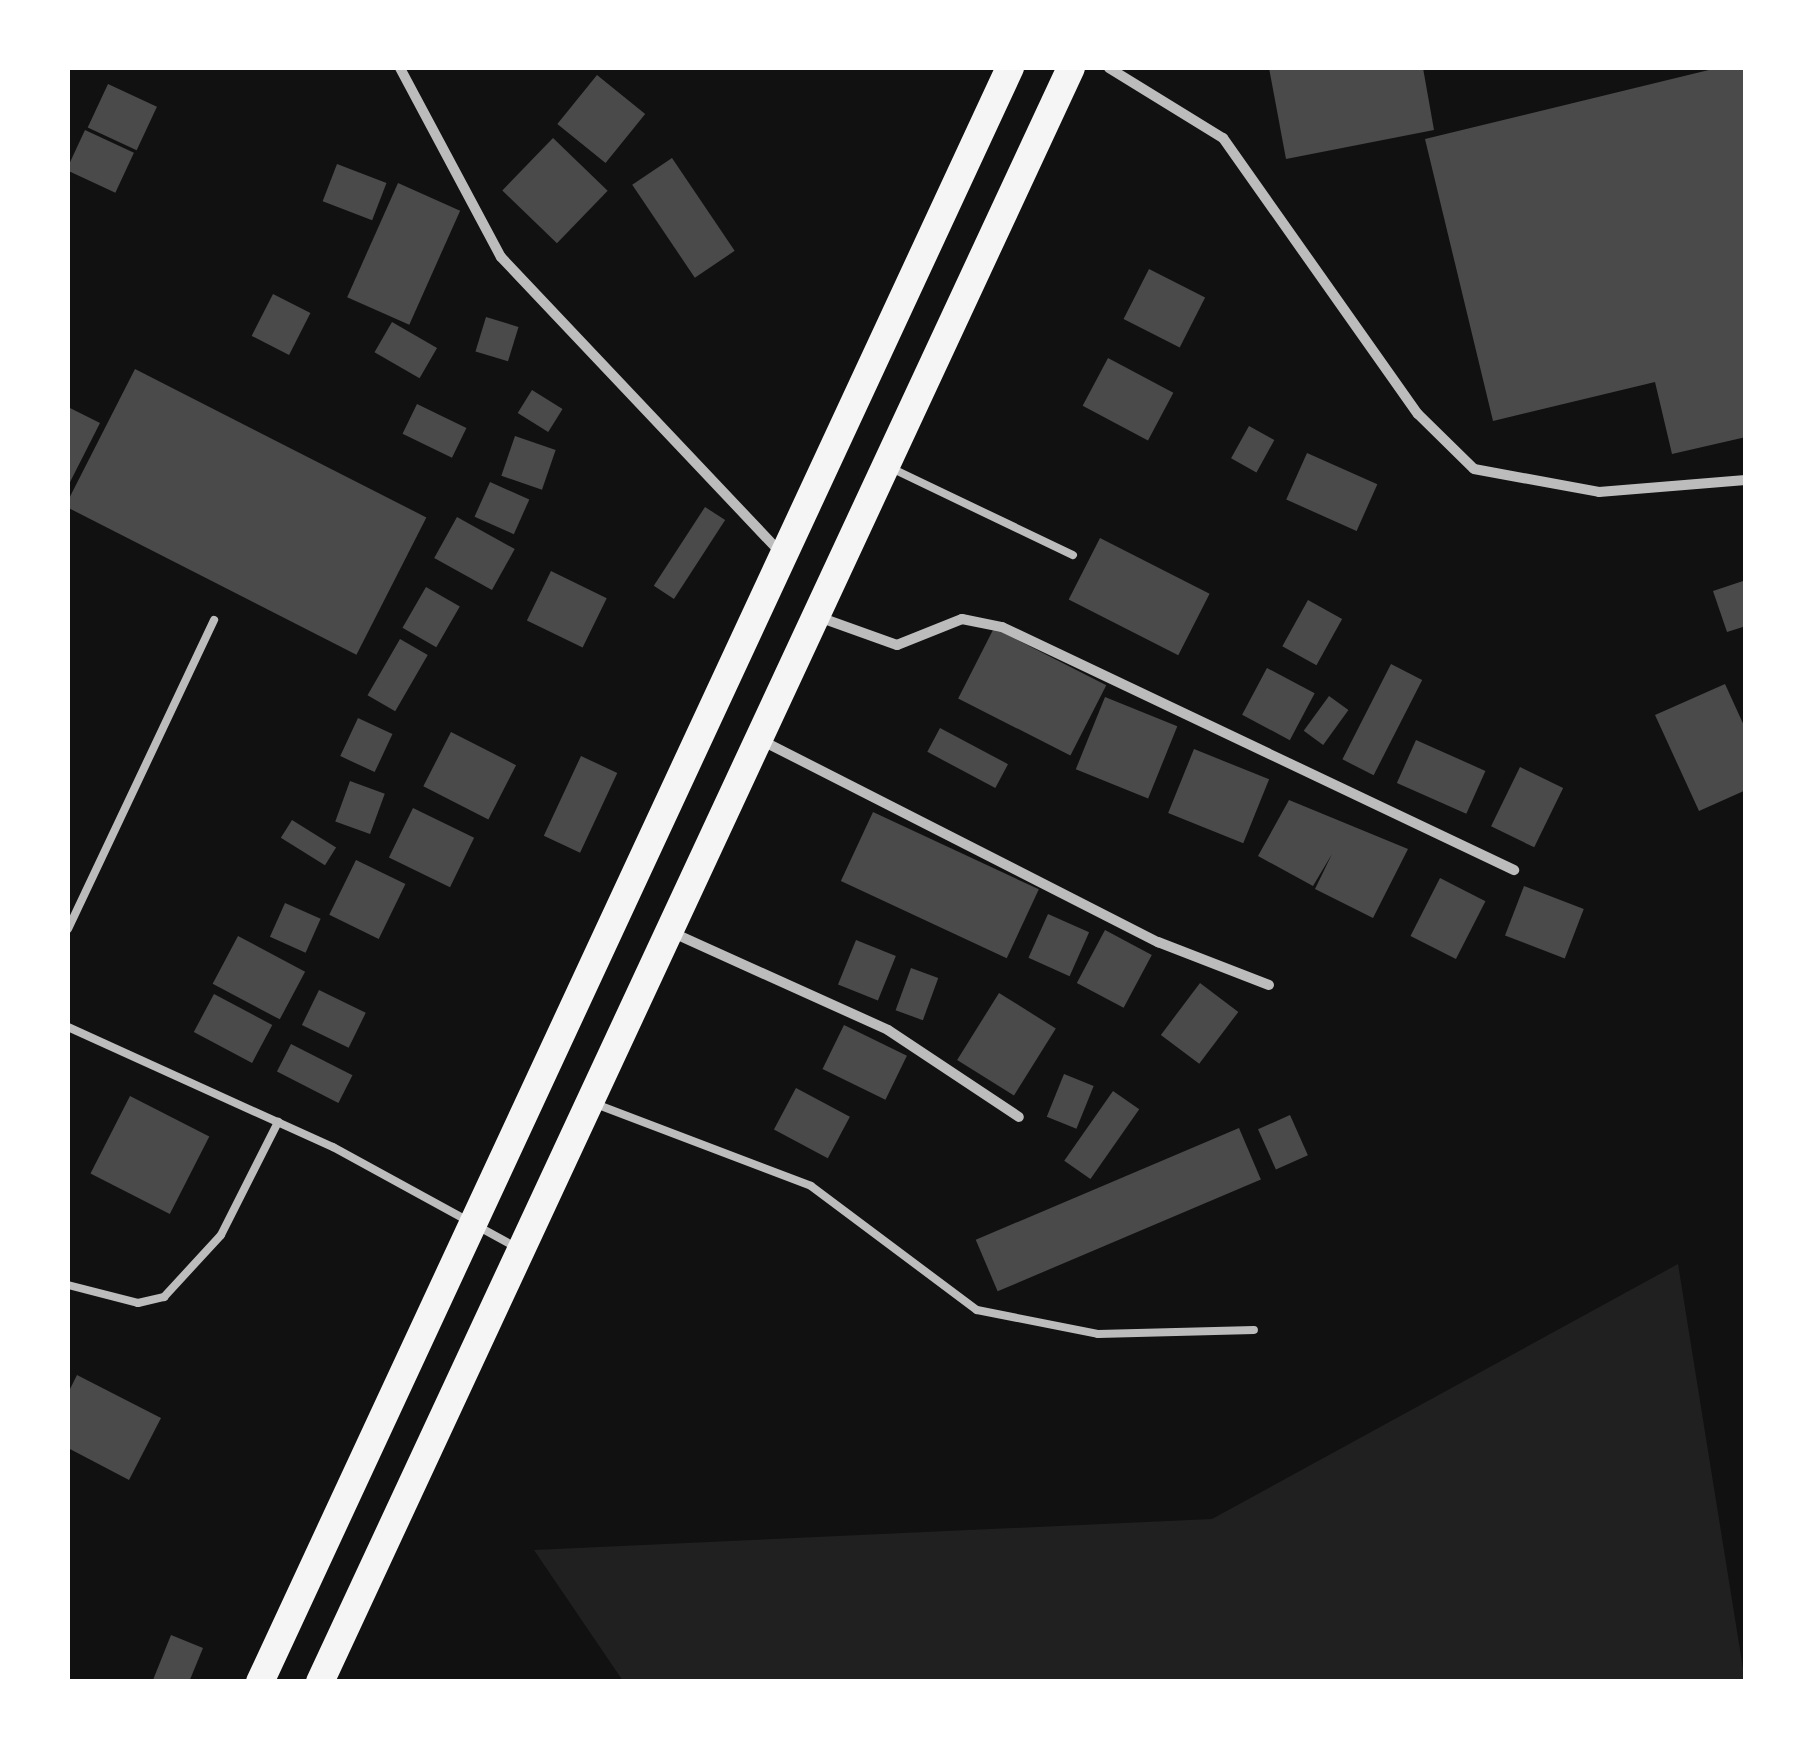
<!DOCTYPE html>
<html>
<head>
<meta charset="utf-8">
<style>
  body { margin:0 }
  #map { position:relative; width:1813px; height:1749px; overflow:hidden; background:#111; font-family:"DM Sans",sans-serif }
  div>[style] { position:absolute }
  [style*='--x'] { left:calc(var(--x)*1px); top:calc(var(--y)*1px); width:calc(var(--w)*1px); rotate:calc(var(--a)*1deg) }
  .green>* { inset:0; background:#202020 }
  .building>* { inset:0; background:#4a4a4a; transform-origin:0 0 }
  .service>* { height:8px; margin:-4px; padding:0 4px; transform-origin:4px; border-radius:4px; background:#bcbcbc }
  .minor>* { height:10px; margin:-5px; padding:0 5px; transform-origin:5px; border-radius:5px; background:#bcbcbc }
  .trunk>* { height:28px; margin:-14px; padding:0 14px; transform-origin:14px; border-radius:14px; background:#f5f5f5 }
  span { translate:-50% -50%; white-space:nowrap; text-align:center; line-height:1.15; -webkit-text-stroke:8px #fff; paint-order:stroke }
  .frame { position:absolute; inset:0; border:70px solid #fff; pointer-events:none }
</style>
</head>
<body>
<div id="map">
  <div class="green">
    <i style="clip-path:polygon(1678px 1264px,1745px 1681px,623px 1681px,534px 1550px,1212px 1519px)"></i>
  </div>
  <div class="building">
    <i style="clip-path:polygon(1269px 68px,1423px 68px,1434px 130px,1286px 159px)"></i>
    <i style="clip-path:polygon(1717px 68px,1746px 68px,1746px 437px,1672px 454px,1655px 382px,1493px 421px,1425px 139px)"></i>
    <i style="left:597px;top:75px;width:62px;height:63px;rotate:39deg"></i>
    <i style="left:108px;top:84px;width:54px;height:48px;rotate:25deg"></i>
    <i style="left:85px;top:130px;width:54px;height:44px;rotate:25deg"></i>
    <i style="left:553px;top:138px;width:76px;height:73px;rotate:44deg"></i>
    <i style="left:672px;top:158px;width:112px;height:48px;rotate:56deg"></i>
    <i style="left:337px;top:164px;width:53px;height:40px;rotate:21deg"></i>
    <i style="left:398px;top:183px;width:68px;height:125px;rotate:24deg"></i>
    <i style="left:1149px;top:269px;width:63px;height:56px;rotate:27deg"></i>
    <i style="left:273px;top:294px;width:42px;height:47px;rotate:27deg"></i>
    <i style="left:486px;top:317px;width:34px;height:36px;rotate:17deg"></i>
    <i style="left:392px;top:322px;width:52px;height:35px;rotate:30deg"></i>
    <i style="left:1108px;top:358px;width:74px;height:54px;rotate:28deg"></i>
    <i style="left:135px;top:369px;width:327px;height:154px;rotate:27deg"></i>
    <i style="left:532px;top:390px;width:36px;height:27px;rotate:32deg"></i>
    <i style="left:417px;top:404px;width:55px;height:33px;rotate:26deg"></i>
    <i style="clip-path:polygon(68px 407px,100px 423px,68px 486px)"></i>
    <i style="left:1249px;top:426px;width:29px;height:37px;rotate:29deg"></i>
    <i style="left:515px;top:436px;width:43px;height:42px;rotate:19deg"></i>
    <i style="left:1307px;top:453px;width:77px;height:51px;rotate:24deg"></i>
    <i style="left:490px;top:482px;width:43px;height:38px;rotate:24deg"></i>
    <i style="left:705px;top:507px;width:24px;height:94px;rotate:33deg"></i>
    <i style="left:457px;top:517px;width:66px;height:47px;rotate:29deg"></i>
    <i style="left:1100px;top:538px;width:123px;height:69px;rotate:27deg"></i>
    <i style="left:551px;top:571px;width:62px;height:55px;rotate:26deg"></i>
    <i style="clip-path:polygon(1746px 580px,1746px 626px,1727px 632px,1713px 591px)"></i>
    <i style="left:426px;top:587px;width:39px;height:47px;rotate:30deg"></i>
    <i style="left:1308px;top:600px;width:39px;height:53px;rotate:29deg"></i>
    <i style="left:994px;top:628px;width:126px;height:79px;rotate:27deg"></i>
    <i style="left:400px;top:639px;width:32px;height:65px;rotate:30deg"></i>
    <i style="left:1391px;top:664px;width:35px;height:107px;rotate:27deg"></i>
    <i style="left:1267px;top:668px;width:54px;height:53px;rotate:28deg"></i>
    <i style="clip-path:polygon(1725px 684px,1746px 730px,1746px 790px,1699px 811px,1655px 715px)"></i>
    <i style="left:1329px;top:696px;width:24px;height:43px;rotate:36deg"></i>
    <i style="left:1105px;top:697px;width:78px;height:78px;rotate:22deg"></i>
    <i style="left:358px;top:718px;width:38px;height:42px;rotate:25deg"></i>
    <i style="left:940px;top:728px;width:77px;height:27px;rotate:28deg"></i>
    <i style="left:451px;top:732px;width:73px;height:61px;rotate:27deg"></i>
    <i style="left:1416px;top:740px;width:76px;height:47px;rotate:24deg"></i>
    <i style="left:1194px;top:749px;width:81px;height:69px;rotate:22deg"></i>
    <i style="left:581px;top:756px;width:40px;height:88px;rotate:25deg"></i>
    <i style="left:1520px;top:767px;width:48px;height:66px;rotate:26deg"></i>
    <i style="left:350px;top:781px;width:37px;height:43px;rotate:20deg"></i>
    <i style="clip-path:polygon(1289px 800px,1408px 849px,1373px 918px,1315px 889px,1332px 854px,1313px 886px,1258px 856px)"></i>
    <i style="left:413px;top:808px;width:68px;height:55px;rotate:26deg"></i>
    <i style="left:873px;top:812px;width:183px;height:76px;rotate:25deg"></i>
    <i style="left:292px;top:820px;width:52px;height:21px;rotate:32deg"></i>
    <i style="left:356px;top:860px;width:55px;height:61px;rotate:26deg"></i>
    <i style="left:1440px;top:878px;width:51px;height:65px;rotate:27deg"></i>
    <i style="left:1524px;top:886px;width:64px;height:53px;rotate:21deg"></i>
    <i style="left:285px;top:903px;width:39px;height:37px;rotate:24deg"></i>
    <i style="left:1048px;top:914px;width:45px;height:48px;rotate:24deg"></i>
    <i style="left:1105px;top:930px;width:53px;height:60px;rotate:28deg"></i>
    <i style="left:238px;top:936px;width:76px;height:54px;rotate:28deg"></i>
    <i style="left:856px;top:940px;width:43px;height:48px;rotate:22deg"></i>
    <i style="left:911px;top:968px;width:29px;height:45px;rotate:20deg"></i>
    <i style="left:1200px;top:983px;width:48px;height:65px;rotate:37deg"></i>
    <i style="left:319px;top:990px;width:52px;height:39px;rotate:26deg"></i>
    <i style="left:999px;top:993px;width:67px;height:79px;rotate:32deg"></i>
    <i style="left:214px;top:994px;width:66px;height:43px;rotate:28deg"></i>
    <i style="left:844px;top:1025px;width:70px;height:49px;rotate:26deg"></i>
    <i style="left:291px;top:1044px;width:69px;height:31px;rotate:27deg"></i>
    <i style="left:1064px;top:1074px;width:32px;height:46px;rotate:22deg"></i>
    <i style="left:796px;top:1088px;width:61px;height:47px;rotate:28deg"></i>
    <i style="left:1113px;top:1091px;width:32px;height:85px;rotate:35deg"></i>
    <i style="left:130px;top:1096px;width:89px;height:87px;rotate:27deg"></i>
    <i style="left:1290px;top:1115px;width:44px;height:35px;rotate:66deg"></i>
    <i style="left:1239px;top:1128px;width:56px;height:286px;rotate:67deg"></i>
    <i style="clip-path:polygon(77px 1375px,161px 1418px,129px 1480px,68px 1448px,68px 1393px)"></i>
    <i style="clip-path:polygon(171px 1635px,203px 1648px,189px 1682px,153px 1680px)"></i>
  </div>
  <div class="service">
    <i style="--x:889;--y:467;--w:204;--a:25.6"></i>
    <i style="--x:68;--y:929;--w:342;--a:-64.7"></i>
    <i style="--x:68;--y:1027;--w:291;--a:24.4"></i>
    <i style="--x:333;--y:1147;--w:206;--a:28.7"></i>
    <i style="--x:593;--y:1103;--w:233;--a:20.8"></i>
    <i style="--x:811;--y:1186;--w:207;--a:36.8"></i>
    <i style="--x:977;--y:1310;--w:123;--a:11.2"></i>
    <i style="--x:1098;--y:1334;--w:156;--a:-1.5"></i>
    <i style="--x:68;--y:1285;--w:72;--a:14.4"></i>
    <i style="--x:138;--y:1303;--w:27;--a:-13"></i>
    <i style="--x:164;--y:1297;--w:84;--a:-47.4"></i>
    <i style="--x:221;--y:1235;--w:127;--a:-63.2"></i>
  </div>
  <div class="minor">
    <i style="--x:400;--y:68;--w:214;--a:61.9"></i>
    <i style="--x:501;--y:257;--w:409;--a:46.6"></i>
    <i style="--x:1109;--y:68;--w:134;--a:31.6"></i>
    <i style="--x:1223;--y:138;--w:338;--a:54.8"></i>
    <i style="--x:1418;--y:414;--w:78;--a:44.5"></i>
    <i style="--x:1474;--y:469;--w:127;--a:10.4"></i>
    <i style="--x:1599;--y:492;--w:147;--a:-4.7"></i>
    <i style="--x:816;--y:616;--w:86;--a:19.7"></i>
    <i style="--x:897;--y:645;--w:70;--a:-21.8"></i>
    <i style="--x:962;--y:619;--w:41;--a:11.3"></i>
    <i style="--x:1002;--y:627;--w:567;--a:25.39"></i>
    <i style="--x:759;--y:739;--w:448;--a:27"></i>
    <i style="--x:1158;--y:942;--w:119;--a:21.2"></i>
    <i style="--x:669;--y:931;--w:240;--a:24.3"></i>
    <i style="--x:888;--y:1030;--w:157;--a:33.6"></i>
  </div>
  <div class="trunk">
    <i style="--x:260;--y:1682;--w:1780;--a:-65.08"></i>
    <i style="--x:320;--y:1682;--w:1780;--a:-65.05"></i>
  </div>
  <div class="frame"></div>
</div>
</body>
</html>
